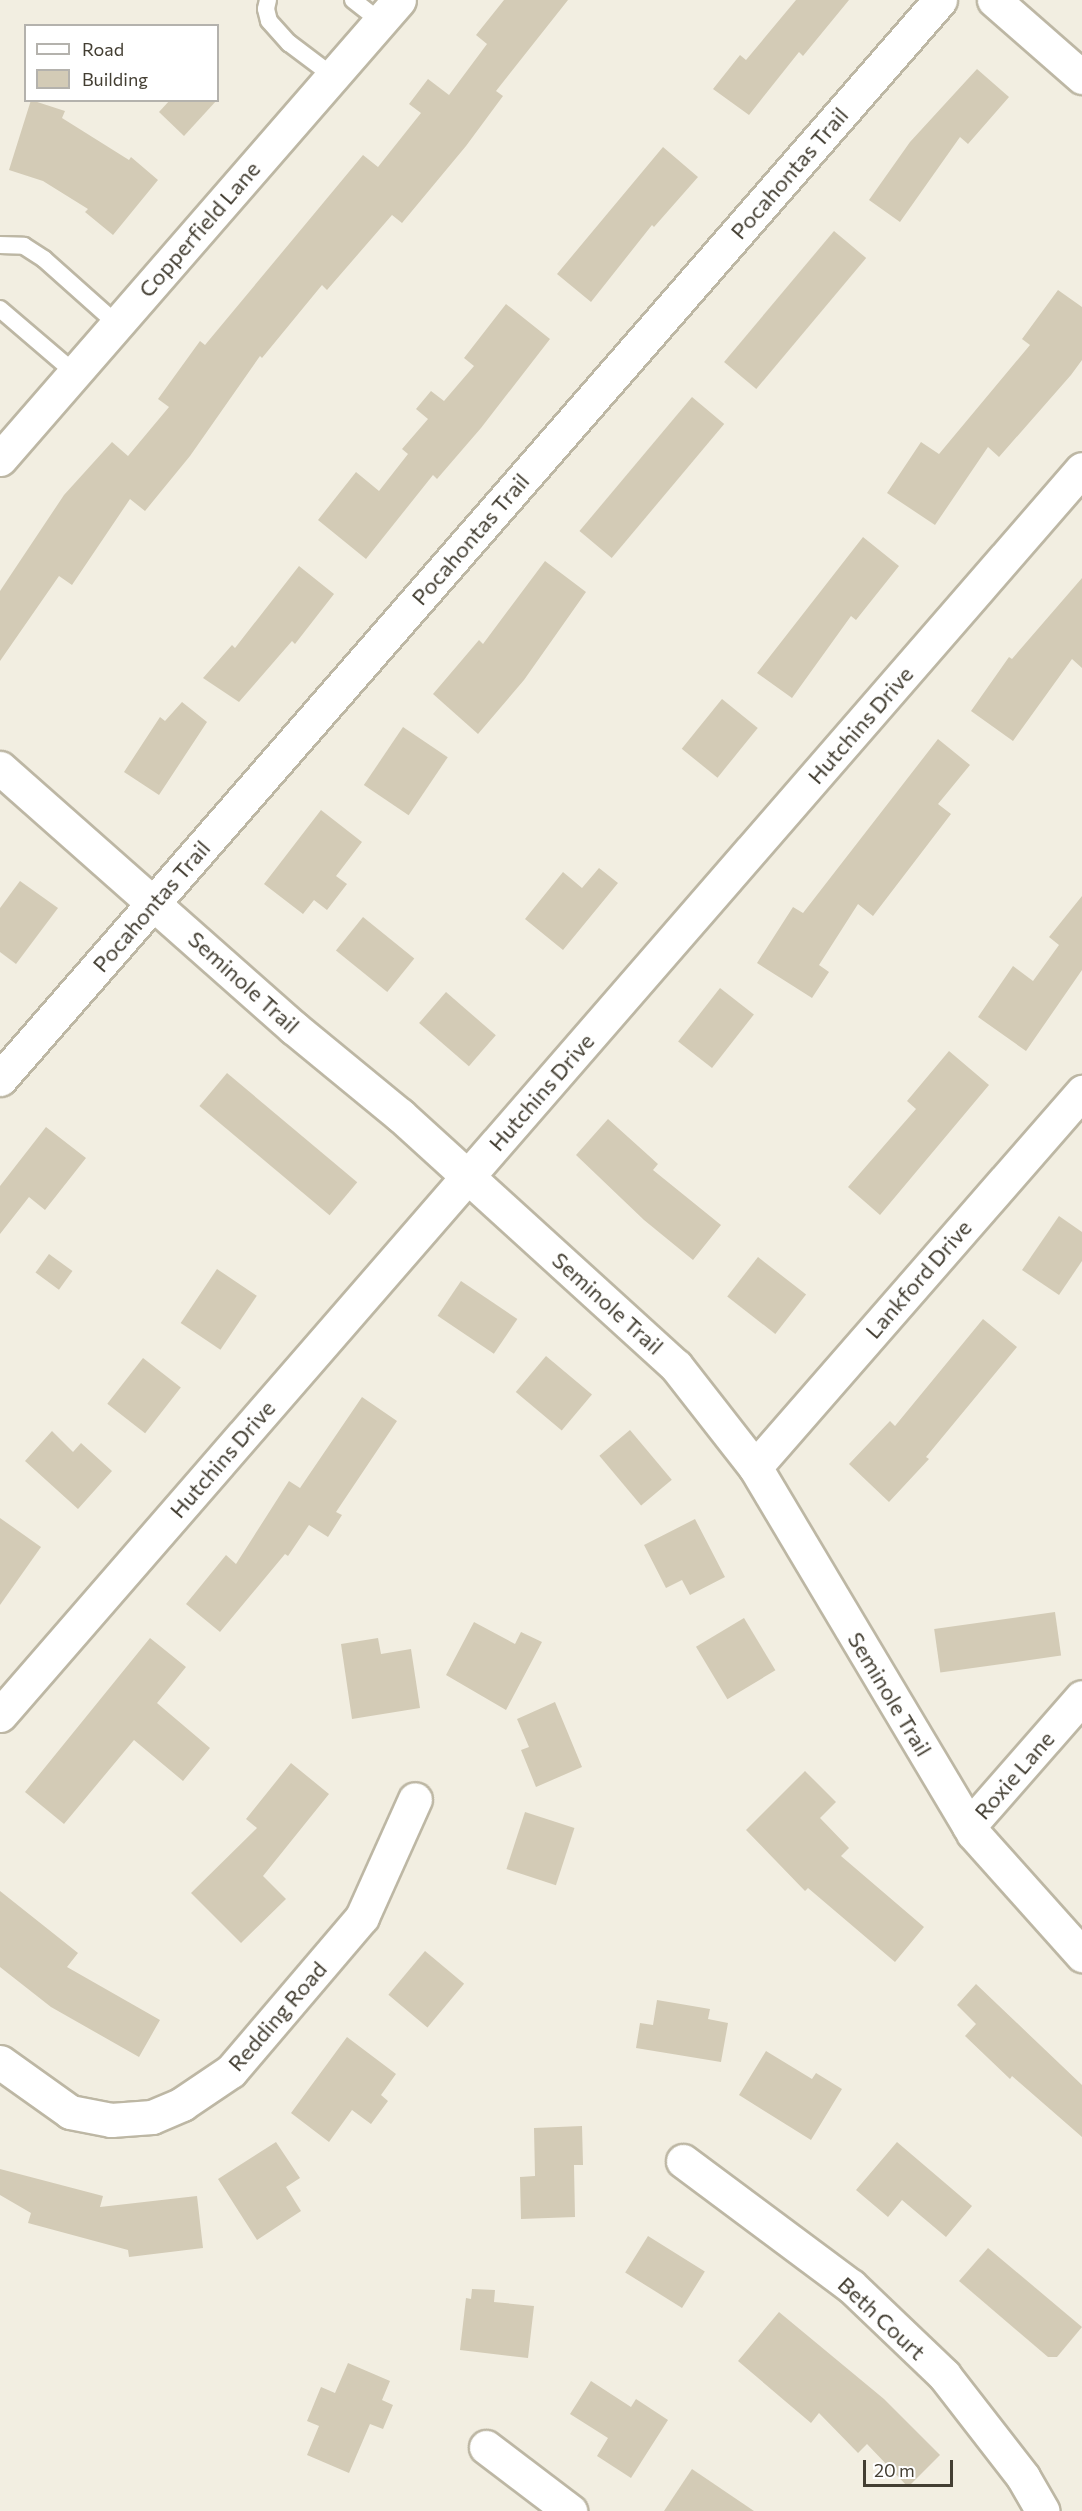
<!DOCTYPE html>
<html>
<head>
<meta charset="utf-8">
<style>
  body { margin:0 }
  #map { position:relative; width:1082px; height:2511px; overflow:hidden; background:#f2eee1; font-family:Commissioner,sans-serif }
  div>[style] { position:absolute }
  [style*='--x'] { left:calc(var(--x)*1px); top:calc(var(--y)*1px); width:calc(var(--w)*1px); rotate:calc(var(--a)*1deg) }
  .building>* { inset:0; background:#d3cbb6; transform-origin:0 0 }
  .roads { filter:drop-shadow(2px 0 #bdb7a4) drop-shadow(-2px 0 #bdb7a4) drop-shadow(0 2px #bdb7a4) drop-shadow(0 -2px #bdb7a4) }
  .lane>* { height:16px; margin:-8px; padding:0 8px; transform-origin:8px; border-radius:8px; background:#fff }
  .street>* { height:33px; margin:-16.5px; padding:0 16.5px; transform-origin:16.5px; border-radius:16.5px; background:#fff }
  span { translate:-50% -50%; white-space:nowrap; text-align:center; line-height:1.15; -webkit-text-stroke:4.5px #fff; paint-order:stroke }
  .street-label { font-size:22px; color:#433e32 }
  .legend { position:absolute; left:24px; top:24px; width:195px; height:78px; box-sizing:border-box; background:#fff; border:2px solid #b4b2ad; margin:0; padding:8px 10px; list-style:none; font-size:18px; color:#433e32 }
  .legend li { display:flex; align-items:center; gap:12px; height:30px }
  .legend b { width:30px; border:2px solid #b4b2ad }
  .scale { position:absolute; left:863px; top:2460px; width:90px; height:27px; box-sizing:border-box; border:3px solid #433e32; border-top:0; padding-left:8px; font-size:18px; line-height:21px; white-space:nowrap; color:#433e32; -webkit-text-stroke:4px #fff; paint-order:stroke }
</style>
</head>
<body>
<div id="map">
  <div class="building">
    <i style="clip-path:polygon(504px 0,568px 0,496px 91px,503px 96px,466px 146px,402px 223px,392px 215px,327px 290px,322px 285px,262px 358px,260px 356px,190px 456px,145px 511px,130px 499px,72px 585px,59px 576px,0 661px,0 591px,64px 495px,112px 442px,128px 456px,169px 407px,158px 399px,200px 341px,205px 345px,363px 155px,378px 167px,421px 113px,409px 104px,428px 79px,449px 95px,487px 44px,476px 35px)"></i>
    <i style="clip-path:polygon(796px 0,849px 0,803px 56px,799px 52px,749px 115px,713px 89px,740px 55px,746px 60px)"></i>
    <i style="clip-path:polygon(977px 69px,1009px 97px,968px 144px,960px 137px,900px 222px,869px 200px,910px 142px)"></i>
    <i style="clip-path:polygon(31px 100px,65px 111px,62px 118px,129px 160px,131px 157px,158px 180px,113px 235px,85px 212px,88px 209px,43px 181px,9px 170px)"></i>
    <i style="clip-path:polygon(170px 100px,217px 100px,184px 136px,159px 112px)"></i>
    <i style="clip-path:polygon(663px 147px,698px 177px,654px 227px,652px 225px,591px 302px,557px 274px)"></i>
    <i style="left:834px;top:231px;width:42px;height:171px;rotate:40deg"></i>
    <i style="clip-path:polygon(1058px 290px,1082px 307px,1082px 360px,1071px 375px,999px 457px,988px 447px,935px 525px,887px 493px,921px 442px,939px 454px,1030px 345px,1022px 339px)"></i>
    <i style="clip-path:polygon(506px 304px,550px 339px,481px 428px,437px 479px,433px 475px,366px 559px,318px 520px,356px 472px,379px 491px,408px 454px,402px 449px,428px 419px,416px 409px,431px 391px,444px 401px,474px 366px,464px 358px)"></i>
    <i style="left:692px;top:397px;width:42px;height:175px;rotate:40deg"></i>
    <i style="clip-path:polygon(863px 537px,899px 566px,856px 620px,851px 616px,792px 698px,757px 673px)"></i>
    <i style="clip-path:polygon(545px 561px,586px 592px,524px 680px,478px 734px,433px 694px,479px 640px,483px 644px)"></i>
    <i style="clip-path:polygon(299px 566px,334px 594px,295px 644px,292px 641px,239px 702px,203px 678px,232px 645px,235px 648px)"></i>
    <i style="clip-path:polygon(1082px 578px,1082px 668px,1072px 659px,1013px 741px,971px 711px,1009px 657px,1012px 659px)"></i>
    <i style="left:722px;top:699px;width:46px;height:64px;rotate:39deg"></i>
    <i style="clip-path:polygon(182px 702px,207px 722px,159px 795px,124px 772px,160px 717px,165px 721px)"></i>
    <i style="left:403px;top:727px;width:54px;height:70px;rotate:34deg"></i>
    <i style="clip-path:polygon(938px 739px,970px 765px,938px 804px,951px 814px,873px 916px,858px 904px,819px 965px,829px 972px,812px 998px,757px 963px,793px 907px,803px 913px)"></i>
    <i style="clip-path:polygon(321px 810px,362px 842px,336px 876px,347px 884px,327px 910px,314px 900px,303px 914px,264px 884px)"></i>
    <i style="clip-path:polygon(599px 868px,618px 883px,563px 950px,525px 919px,563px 872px,582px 888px)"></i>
    <i style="clip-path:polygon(20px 881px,58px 908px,16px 964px,0 952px,0 908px)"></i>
    <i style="clip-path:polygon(1082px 896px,1082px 970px,1026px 1051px,978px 1017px,1013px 966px,1033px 981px,1059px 945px,1049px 937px)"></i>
    <i style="left:363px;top:917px;width:66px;height:43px;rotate:39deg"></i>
    <i style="left:720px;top:988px;width:43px;height:68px;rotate:38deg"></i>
    <i style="left:446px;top:992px;width:66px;height:41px;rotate:41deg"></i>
    <i style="clip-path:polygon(949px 1051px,989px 1085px,880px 1215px,848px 1187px,916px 1109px,907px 1101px)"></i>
    <i style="left:227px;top:1073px;width:170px;height:43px;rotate:40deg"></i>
    <i style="clip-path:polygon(608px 1119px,658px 1164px,653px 1170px,721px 1225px,693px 1260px,644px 1220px,576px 1155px)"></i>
    <i style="clip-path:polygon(46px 1127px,86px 1158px,45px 1210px,29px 1197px,0 1234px,0 1186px)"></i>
    <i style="clip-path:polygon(1059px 1216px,1082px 1232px,1082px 1261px,1059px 1295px,1022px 1270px)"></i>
    <i style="left:49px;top:1254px;width:29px;height:23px;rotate:36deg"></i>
    <i style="left:758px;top:1257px;width:61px;height:50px;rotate:38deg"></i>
    <i style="left:217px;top:1269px;width:48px;height:65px;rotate:34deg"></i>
    <i style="left:461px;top:1281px;width:68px;height:42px;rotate:34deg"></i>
    <i style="clip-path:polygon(983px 1319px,1017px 1347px,926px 1457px,929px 1459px,889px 1502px,849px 1464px,890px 1421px,895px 1426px)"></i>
    <i style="left:546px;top:1356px;width:60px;height:47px;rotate:40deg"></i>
    <i style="left:143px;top:1358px;width:48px;height:58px;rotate:38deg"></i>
    <i style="clip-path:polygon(362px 1397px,397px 1421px,336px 1512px,342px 1515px,328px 1537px,309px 1525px,288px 1556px,285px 1554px,220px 1632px,186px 1604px,226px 1555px,236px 1564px,289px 1481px,300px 1488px)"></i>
    <i style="left:630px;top:1430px;width:65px;height:40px;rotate:50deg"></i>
    <i style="clip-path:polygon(52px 1431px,73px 1452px,81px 1443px,112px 1471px,78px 1509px,25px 1461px)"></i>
    <i style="clip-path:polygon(0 1518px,41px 1547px,0 1605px)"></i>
    <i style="clip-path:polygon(695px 1519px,725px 1577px,690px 1595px,682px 1580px,666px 1588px,644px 1545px)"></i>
    <i style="left:1055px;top:1612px;width:44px;height:122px;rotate:82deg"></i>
    <i style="left:744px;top:1618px;width:61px;height:56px;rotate:59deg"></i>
    <i style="clip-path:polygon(474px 1622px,515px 1644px,521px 1632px,542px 1642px,506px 1710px,446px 1675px)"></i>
    <i style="clip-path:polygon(150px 1638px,186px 1667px,157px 1703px,210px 1748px,183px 1781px,134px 1740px,64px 1824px,25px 1792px)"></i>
    <i style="clip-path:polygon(378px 1638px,381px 1654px,411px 1649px,420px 1708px,352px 1719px,341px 1644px)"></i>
    <i style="clip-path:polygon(555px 1702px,582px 1767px,536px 1787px,521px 1750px,529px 1747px,517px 1719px)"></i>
    <i style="clip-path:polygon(291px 1763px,329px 1794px,263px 1876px,286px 1899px,241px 1943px,191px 1893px,257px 1828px,246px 1819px)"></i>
    <i style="clip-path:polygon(805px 1771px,836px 1802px,820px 1818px,849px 1848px,841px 1856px,924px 1927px,895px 1962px,808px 1888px,805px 1891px,746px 1830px)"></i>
    <i style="left:525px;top:1812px;width:52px;height:60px;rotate:18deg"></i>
    <i style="clip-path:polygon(0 1891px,78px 1953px,67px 1967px,160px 2020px,139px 2057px,51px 2007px,0 1967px)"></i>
    <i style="left:425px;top:1951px;width:51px;height:57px;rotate:40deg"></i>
    <i style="clip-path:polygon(976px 1984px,1082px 2085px,1082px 2137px,1012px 2076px,1010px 2079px,965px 2036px,976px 2024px,957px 2005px)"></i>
    <i style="clip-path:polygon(657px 2000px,710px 2009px,708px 2019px,728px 2023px,721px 2062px,636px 2048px,640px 2023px,653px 2025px)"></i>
    <i style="clip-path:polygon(347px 2037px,396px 2074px,381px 2095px,388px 2101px,371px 2124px,352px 2110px,329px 2142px,291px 2113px)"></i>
    <i style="clip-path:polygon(766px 2051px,812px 2079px,816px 2073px,842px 2089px,811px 2140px,739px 2095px)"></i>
    <i style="clip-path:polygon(582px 2126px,583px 2165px,574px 2165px,575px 2217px,521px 2219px,520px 2177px,535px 2176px,534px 2128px)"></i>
    <i style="clip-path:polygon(276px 2142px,300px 2178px,286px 2187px,301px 2211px,257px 2240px,218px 2179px)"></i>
    <i style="clip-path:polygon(897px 2142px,972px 2206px,946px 2237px,902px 2200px,888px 2217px,856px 2190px)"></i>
    <i style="clip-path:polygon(0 2169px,103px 2196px,100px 2207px,197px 2196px,203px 2248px,129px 2257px,128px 2250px,28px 2223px,31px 2213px,0 2195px)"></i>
    <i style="left:648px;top:2236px;width:67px;height:43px;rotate:32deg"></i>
    <i style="clip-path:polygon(988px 2248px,1082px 2327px,1057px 2357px,1048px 2357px,959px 2281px)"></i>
    <i style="clip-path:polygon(472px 2289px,495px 2290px,494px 2302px,534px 2306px,528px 2358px,460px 2350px,466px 2298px,471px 2299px)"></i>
    <i style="clip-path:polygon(779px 2312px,884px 2399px,940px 2455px,908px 2487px,867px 2444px,858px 2453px,819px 2413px,811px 2423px,738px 2361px)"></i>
    <i style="clip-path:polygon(348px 2363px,390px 2381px,382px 2400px,393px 2405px,383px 2429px,370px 2424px,349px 2473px,307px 2455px,319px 2426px,307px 2421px,321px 2387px,335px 2393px)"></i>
    <i style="clip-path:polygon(591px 2381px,631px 2407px,636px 2399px,668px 2420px,631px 2478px,597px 2456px,608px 2438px,570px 2414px)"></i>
    <i style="clip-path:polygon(692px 2469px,754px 2511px,664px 2511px)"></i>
  </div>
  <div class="roads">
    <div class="lane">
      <i style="--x:268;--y:0;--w:9;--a:103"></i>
      <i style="--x:266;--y:9;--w:12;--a:76"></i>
      <i style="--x:269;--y:21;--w:30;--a:48"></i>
      <i style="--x:289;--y:43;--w:55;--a:36.9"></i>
      <i style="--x:353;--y:0;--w:34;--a:38"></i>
      <i style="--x:0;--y:245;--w:24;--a:2"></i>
      <i style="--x:24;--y:246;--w:24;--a:33"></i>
      <i style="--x:44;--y:259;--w:98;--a:41.7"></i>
      <i style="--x:0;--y:309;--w:99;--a:40.5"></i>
    </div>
    <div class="street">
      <i style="--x:994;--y:0;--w:117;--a:41.2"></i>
      <i style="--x:0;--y:459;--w:608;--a:-49"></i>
      <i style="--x:0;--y:768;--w:392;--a:41.5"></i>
      <i style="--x:294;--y:1028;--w:137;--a:39.4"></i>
      <i style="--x:400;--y:1115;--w:373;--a:42.3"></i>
      <i style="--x:676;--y:1366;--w:128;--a:52"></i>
      <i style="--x:755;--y:1467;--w:426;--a:59.2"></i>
      <i style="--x:973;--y:1833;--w:164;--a:48.2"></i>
      <i style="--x:0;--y:1079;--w:1431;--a:-48.94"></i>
      <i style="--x:755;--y:1467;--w:498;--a:-48.9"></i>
      <i style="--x:0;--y:1715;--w:1650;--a:-49.03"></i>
      <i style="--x:969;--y:1826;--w:171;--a:-48.8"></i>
      <i style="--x:0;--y:2062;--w:86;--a:35.5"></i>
      <i style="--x:70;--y:2112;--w:42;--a:11"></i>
      <i style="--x:111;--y:2120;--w:41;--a:-4.2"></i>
      <i style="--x:152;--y:2117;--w:33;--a:-23"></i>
      <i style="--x:182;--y:2104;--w:59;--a:-34"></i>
      <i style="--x:231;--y:2071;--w:202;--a:-49.6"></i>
      <i style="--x:362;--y:1917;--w:129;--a:-65.8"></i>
      <i style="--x:683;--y:2161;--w:209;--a:36.7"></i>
      <i style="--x:851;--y:2286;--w:129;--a:43.7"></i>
      <i style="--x:944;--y:2375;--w:129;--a:52.2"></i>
      <i style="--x:1023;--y:2477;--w:39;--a:60"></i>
      <i style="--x:486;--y:2447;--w:106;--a:37.3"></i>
    </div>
  </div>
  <div class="street-label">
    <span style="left:789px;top:173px;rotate:-49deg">Pocahontas Trail</span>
    <span style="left:199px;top:229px;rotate:-49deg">Copperfield Lane</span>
    <span style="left:470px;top:539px;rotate:-49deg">Pocahontas Trail</span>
    <span style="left:860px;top:725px;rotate:-49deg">Hutchins Drive</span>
    <span style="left:151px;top:906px;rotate:-49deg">Pocahontas Trail</span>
    <span style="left:244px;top:982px;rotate:42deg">Seminole Trail</span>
    <span style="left:541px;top:1092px;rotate:-49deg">Hutchins Drive</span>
    <span style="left:918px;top:1279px;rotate:-49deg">Lankford Drive</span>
    <span style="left:608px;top:1303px;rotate:42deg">Seminole Trail</span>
    <span style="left:222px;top:1459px;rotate:-49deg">Hutchins Drive</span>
    <span style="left:890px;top:1694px;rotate:59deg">Seminole Trail</span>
    <span style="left:1014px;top:1775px;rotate:-49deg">Roxie Lane</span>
    <span style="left:277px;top:2016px;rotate:-49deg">Redding Road</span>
    <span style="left:882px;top:2318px;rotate:43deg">Beth Court</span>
  </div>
  <ul class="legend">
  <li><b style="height:8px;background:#fff"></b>Road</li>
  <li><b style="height:16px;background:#d3cbb6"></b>Building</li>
  </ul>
  <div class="scale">20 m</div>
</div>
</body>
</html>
